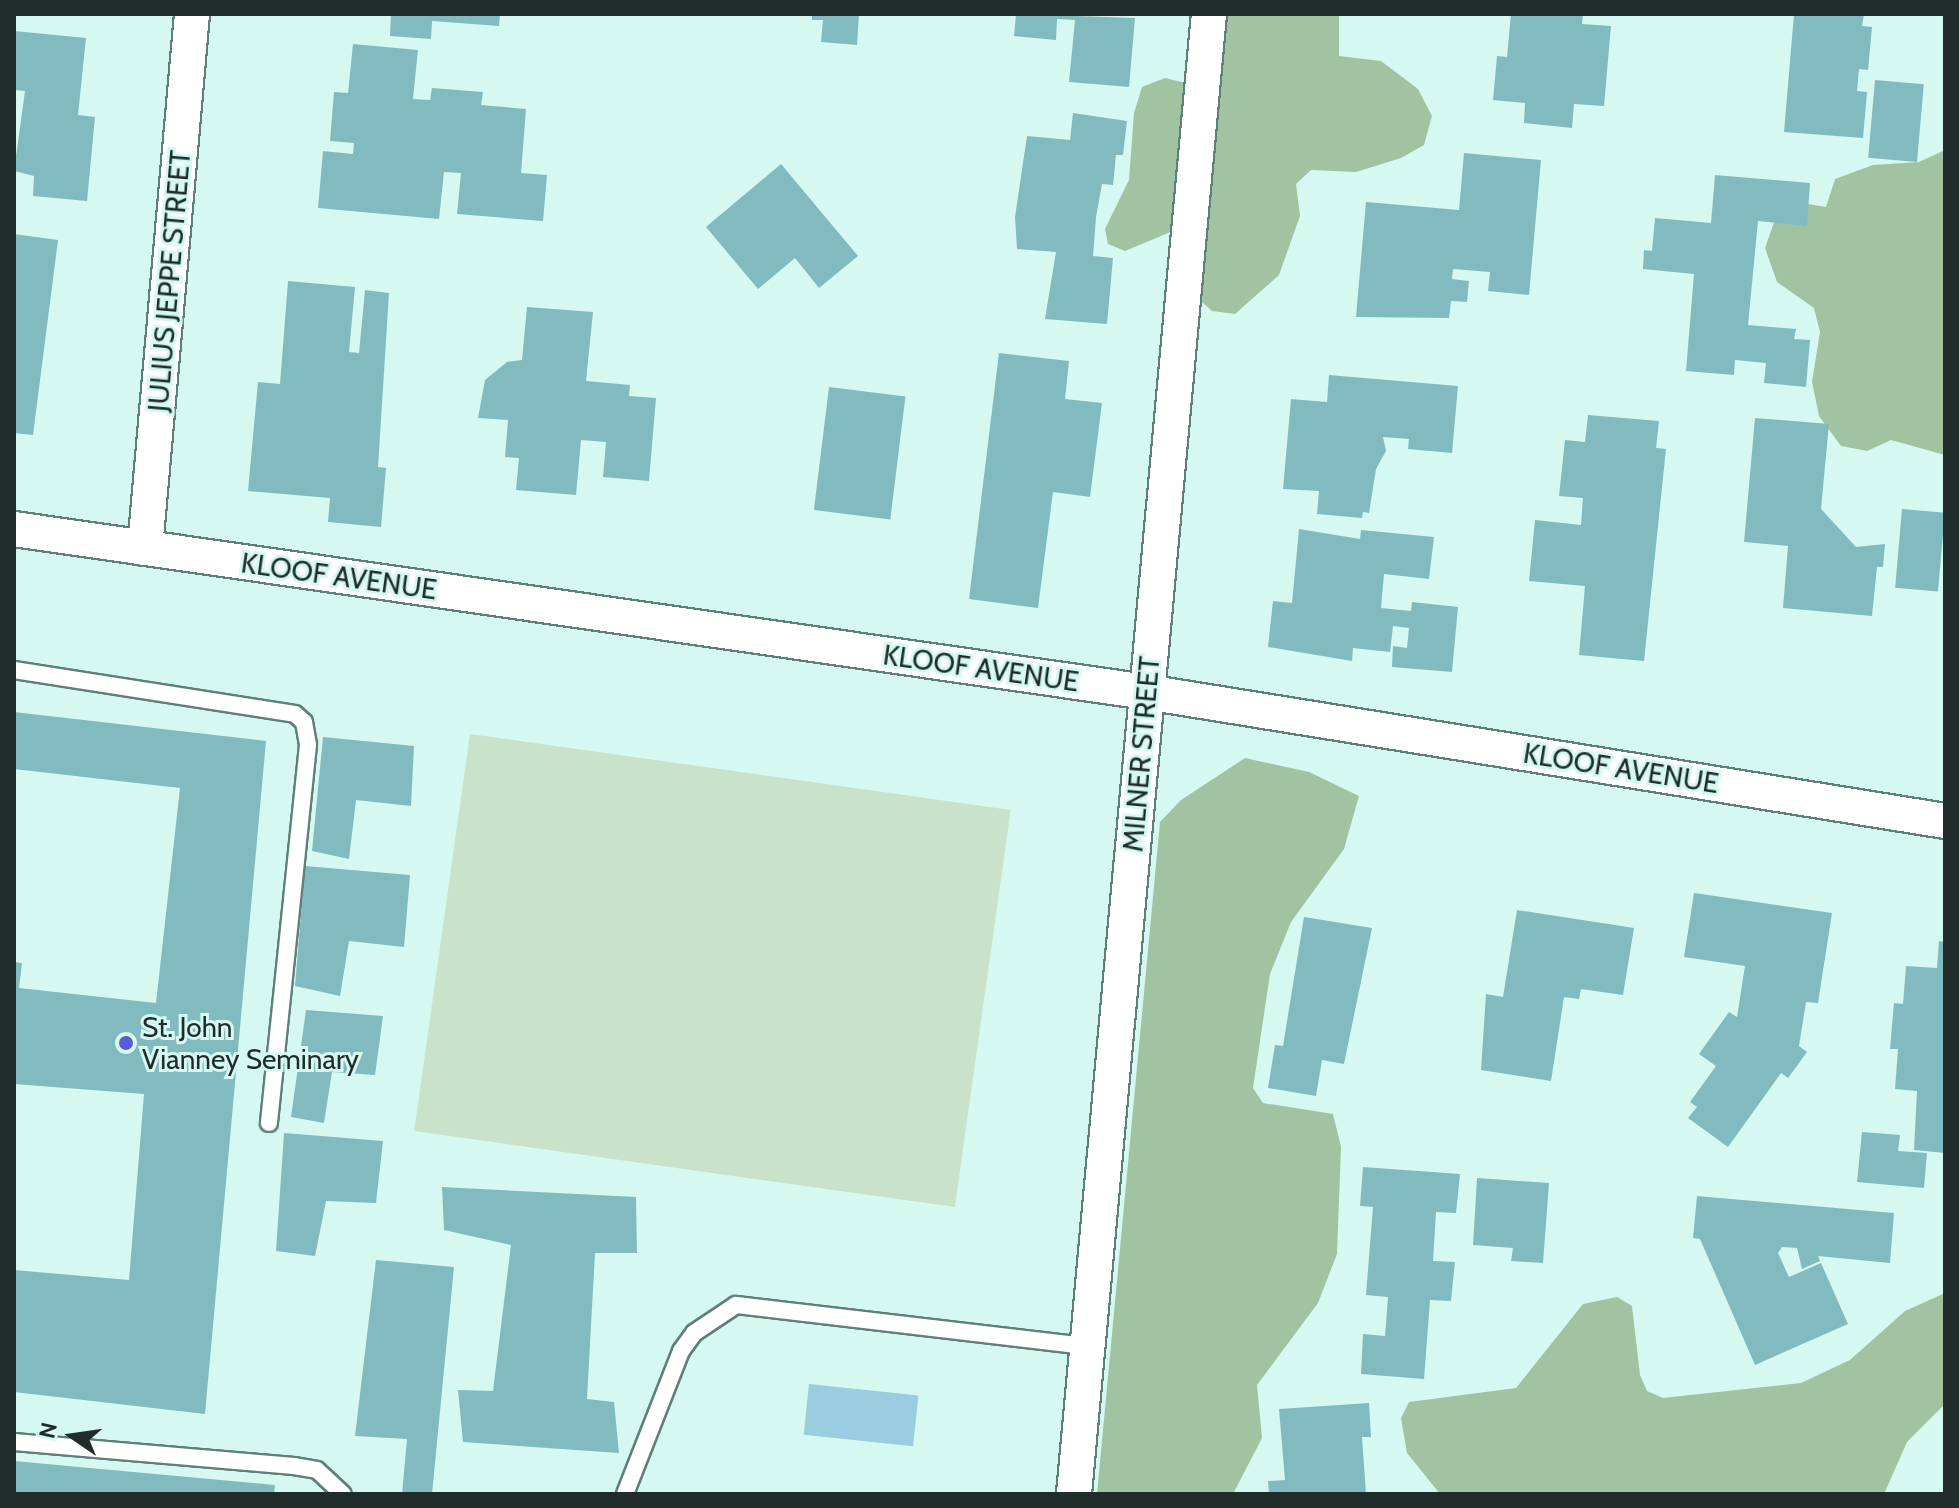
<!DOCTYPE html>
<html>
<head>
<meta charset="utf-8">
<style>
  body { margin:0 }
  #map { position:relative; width:1959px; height:1508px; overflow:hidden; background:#d5f8f1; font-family:Cabin,sans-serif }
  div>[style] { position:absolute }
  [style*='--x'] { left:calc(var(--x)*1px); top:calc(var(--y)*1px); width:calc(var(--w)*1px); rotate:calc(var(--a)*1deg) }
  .green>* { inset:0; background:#c9e2ca; transform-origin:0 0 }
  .forest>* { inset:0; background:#a1c3a2 }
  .water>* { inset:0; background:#9acddf; transform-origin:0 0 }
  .building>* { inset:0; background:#82bbbf; transform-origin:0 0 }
  .roads { filter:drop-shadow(2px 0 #5f7f79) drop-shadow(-2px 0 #5f7f79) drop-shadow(0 2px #5f7f79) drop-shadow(0 -2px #5f7f79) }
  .lane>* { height:16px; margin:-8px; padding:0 8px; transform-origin:8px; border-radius:8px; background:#fff }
  .street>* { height:34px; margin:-17px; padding:0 17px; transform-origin:17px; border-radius:17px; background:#fff }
  .dots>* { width:22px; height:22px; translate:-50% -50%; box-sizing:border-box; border:4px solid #d5f8f1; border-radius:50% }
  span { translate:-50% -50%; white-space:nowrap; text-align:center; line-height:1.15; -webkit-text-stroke:6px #d5f8f1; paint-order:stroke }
  .street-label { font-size:28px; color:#1f2c2a }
  .poi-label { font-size:28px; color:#1f2c2a }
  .left { translate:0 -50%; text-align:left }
  .frame { position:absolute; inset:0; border:16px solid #1f2c2a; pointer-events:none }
  .north { position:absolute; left:32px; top:1396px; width:80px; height:80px; -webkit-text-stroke:6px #d5f8f1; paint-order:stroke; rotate:283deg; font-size:22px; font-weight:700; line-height:32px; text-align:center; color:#1f2c2a }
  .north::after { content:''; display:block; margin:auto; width:28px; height:36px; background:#1f2c2a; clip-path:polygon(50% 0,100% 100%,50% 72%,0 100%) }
</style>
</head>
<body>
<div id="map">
  <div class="green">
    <i style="left:470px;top:734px;width:546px;height:401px;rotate:8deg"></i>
  </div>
  <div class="forest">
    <i style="clip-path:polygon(1218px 14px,1339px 14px,1339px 56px,1381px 61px,1418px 89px,1432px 116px,1424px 145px,1401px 158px,1356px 172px,1311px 170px,1296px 184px,1300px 216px,1279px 275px,1235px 314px,1212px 311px,1200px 300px,1204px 273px,1173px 231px,1125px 251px,1108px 244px,1105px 229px,1129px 180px,1134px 113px,1142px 87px,1165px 78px,1186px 83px)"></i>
    <i style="clip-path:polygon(1945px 150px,1945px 455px,1891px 440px,1867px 451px,1841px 446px,1819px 416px,1812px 382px,1820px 332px,1814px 308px,1777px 282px,1765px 248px,1777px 214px,1802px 203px,1826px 207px,1835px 179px,1873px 165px,1919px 162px)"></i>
    <i style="clip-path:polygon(1245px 758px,1309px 772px,1359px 796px,1344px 849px,1291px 922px,1270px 974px,1253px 1088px,1263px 1103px,1333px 1114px,1341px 1147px,1337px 1254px,1318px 1303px,1257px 1385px,1262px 1438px,1233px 1494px,1097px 1494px,1160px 822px,1181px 800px)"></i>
    <i style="clip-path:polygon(1945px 1293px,1945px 1404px,1907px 1442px,1884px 1494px,1440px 1494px,1407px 1453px,1401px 1418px,1409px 1402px,1516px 1388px,1583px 1304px,1617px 1297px,1632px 1306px,1640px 1375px,1647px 1391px,1663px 1398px,1801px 1383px,1850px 1360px,1905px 1311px)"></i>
  </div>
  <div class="water">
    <i style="left:809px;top:1384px;width:110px;height:51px;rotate:6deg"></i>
  </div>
  <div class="building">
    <i style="clip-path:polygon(391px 14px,500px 14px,499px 26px,432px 21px,431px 39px,390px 36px)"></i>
    <i style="clip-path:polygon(812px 14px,859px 14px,857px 45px,821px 42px,823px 20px,812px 20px)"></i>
    <i style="clip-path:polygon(1016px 14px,1135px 18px,1129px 87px,1069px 82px,1075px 20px,1057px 19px,1056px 40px,1014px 36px)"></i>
    <i style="clip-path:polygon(1511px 14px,1583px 14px,1582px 24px,1611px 26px,1604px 106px,1574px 104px,1572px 128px,1524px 123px,1525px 103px,1493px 100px,1497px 56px,1507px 57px)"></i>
    <i style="clip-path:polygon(1794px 14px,1864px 14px,1862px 26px,1872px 27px,1868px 70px,1859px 69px,1857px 91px,1867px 92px,1863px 138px,1784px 132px)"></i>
    <i style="clip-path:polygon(14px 31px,86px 38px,78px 115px,95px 117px,87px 201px,33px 196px,34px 176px,14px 171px,25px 91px,14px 90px)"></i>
    <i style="clip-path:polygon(353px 44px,418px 50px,413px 99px,430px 100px,432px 88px,483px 92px,481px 105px,526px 109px,521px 173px,547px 175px,543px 221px,457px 214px,461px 173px,444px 172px,439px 219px,318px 208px,323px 151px,353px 154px,354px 143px,330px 141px,334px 92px,348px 93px)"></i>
    <i style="left:1875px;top:80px;width:49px;height:78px;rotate:5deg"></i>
    <i style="clip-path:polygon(1073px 113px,1127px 121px,1123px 155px,1116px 155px,1113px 185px,1102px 184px,1096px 217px,1093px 256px,1113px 258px,1107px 324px,1045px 319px,1056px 252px,1017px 249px,1015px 217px,1027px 136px,1070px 140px)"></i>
    <i style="clip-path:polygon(1464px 153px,1541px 160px,1529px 295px,1488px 291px,1490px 272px,1453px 269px,1452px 279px,1469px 281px,1467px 302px,1451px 301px,1449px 318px,1356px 317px,1366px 202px,1459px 210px)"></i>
    <i style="clip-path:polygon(781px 164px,858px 256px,819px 288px,795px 258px,758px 289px,706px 227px)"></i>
    <i style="clip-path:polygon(1715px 175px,1810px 183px,1807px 226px,1758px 221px,1748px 325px,1796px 329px,1794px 339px,1810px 340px,1806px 387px,1764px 383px,1766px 363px,1735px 360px,1734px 375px,1686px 371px,1694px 274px,1643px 269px,1644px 250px,1652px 251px,1655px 218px,1711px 223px)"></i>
    <i style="clip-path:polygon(14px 234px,58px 240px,33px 435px,14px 433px)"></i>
    <i style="clip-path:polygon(288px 281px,355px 287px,349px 352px,359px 353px,365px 290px,389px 293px,378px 467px,386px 468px,381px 527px,328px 522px,330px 498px,248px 491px,258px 382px,280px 384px)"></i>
    <i style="clip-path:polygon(527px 307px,593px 312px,586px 381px,630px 385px,629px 396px,656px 398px,649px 481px,603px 477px,606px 442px,581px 440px,576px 495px,516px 490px,519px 458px,505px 457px,508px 420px,478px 418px,485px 380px,507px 362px,522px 360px)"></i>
    <i style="clip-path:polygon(999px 353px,1069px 361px,1065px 399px,1102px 403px,1090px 497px,1053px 492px,1038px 608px,969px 599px)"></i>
    <i style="clip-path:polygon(1329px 375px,1458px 386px,1452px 453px,1408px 449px,1409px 439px,1383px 437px,1386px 451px,1376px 469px,1369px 513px,1363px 512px,1362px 518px,1317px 514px,1319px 491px,1283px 489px,1291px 399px,1327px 402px)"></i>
    <i style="left:829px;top:387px;width:77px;height:124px;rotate:7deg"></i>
    <i style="clip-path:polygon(1588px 415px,1659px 421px,1656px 448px,1666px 449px,1644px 661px,1579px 655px,1585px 586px,1529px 581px,1535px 520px,1581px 525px,1583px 498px,1559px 496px,1565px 440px,1585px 442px)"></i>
    <i style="clip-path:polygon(1755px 418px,1829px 424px,1821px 509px,1856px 547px,1885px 544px,1883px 567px,1877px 567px,1872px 616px,1783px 608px,1788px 546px,1744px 542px)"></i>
    <i style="left:1902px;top:509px;width:43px;height:79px;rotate:5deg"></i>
    <i style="clip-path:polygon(1299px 529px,1360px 539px,1361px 530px,1434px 537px,1429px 579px,1384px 574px,1381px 608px,1411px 611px,1412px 602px,1458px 607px,1452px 672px,1392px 667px,1393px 646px,1407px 648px,1409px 628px,1393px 626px,1390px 652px,1353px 648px,1352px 661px,1268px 647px,1273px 601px,1292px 603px)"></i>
    <i style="clip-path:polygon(14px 712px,266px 741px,205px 1414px,14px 1392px,14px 1270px,129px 1280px,144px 1094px,14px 1084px,14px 962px,22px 963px,19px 988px,156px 1003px,180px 788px,14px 769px)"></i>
    <i style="clip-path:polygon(323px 737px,414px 746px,411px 806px,356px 800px,349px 859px,312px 851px)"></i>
    <i style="clip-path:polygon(305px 866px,410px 875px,404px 947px,349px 941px,340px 996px,295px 986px)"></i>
    <i style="clip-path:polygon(1694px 893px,1832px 913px,1818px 1003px,1806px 1002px,1799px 1046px,1807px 1052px,1788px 1078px,1781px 1073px,1728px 1147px,1688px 1118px,1697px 1107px,1690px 1102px,1716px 1066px,1699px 1054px,1729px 1012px,1737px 1017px,1745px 966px,1684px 957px)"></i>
    <i style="clip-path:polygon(1517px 910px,1634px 928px,1623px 995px,1581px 989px,1579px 999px,1564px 997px,1551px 1081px,1481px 1070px,1486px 994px,1503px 997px)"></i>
    <i style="clip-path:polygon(1304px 917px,1372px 928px,1344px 1064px,1322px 1060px,1316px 1096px,1268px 1088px,1275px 1045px,1283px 1046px)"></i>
    <i style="clip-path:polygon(1939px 941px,1945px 942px,1945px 1153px,1914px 1150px,1917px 1091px,1895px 1089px,1898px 1049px,1890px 1049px,1894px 1003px,1903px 1004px,1906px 966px,1937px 968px)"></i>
    <i style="clip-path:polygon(306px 1010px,383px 1016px,375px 1075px,332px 1072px,324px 1123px,291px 1117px)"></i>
    <i style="clip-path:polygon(1862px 1132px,1900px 1135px,1898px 1151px,1927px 1153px,1924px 1188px,1857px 1182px)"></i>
    <i style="clip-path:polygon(284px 1133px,383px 1141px,376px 1203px,326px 1201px,315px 1256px,276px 1251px)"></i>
    <i style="clip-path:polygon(1363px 1167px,1460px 1174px,1456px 1213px,1436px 1212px,1433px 1261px,1455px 1262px,1451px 1301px,1430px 1300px,1424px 1379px,1361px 1374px,1363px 1334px,1385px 1336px,1388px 1297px,1366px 1295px,1373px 1207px,1360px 1206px)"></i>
    <i style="clip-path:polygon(1477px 1178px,1549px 1183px,1543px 1263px,1511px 1261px,1513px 1248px,1473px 1245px)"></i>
    <i style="clip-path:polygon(442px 1187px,636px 1197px,637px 1253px,595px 1253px,587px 1399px,614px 1402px,619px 1453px,463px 1442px,458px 1390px,493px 1391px,511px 1245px,444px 1230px)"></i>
    <i style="clip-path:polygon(1697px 1196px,1894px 1213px,1890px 1263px,1818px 1256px,1820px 1261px,1802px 1269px,1797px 1248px,1782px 1247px,1778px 1253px,1789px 1277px,1821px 1263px,1848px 1324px,1755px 1365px,1700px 1239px,1693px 1238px)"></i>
    <i style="clip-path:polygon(376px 1260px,454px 1267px,432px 1494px,402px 1494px,407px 1439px,355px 1436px)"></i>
    <i style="clip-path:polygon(1369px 1403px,1371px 1437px,1362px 1437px,1366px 1494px,1269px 1494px,1268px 1481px,1285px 1480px,1279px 1409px)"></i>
    <i style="clip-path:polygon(14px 1461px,275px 1485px,274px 1494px,14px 1494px)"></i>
  </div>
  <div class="roads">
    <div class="lane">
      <i style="--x:14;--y:670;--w:284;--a:8.9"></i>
      <i style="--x:295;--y:714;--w:12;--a:42"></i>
      <i style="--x:304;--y:722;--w:23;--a:80"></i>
      <i style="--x:308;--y:745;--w:380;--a:95.9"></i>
      <i style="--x:14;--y:1442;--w:281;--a:4.9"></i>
      <i style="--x:294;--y:1466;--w:23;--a:10"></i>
      <i style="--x:317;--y:1470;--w:35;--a:43"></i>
      <i style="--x:625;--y:1494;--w:154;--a:-68.6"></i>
      <i style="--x:681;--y:1351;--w:22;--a:-54"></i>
      <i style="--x:694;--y:1333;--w:50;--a:-33.7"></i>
      <i style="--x:736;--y:1305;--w:352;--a:6.7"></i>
    </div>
    <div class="street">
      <i style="--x:14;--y:529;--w:1144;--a:8.19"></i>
      <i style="--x:1146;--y:692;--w:809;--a:9.17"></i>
      <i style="--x:145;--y:548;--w:536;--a:-84.97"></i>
      <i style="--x:1074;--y:1494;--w:1486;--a:-84.79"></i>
    </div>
  </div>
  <div class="dots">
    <i style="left:126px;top:1043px;background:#585dd4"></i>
  </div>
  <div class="street-label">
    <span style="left:169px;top:281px;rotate:-85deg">JULIUS JEPPE STREET</span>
    <span style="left:339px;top:576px;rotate:8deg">KLOOF AVENUE</span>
    <span style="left:981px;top:668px;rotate:8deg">KLOOF AVENUE</span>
    <span style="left:1141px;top:754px;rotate:-85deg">MILNER STREET</span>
    <span style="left:1621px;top:768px;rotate:9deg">KLOOF AVENUE</span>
  </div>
  <div class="poi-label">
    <span class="left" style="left:142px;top:1043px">St. John<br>Vianney Seminary</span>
  </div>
  <div class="frame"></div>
  <div class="north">N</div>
</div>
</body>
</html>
